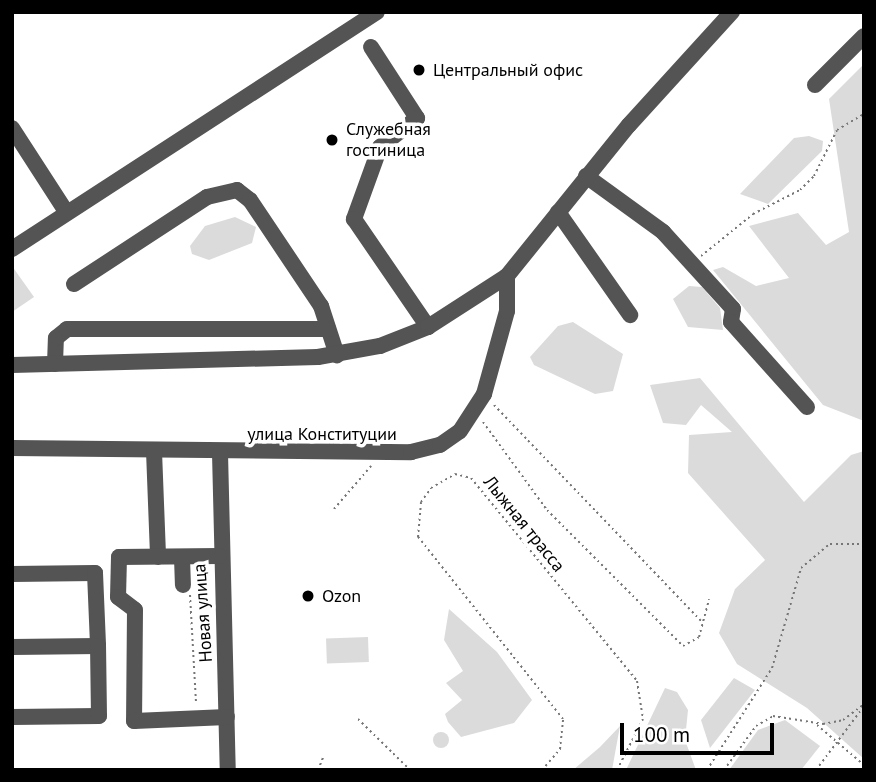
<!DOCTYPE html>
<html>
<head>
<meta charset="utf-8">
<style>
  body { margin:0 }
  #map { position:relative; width:876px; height:782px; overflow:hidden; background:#fff; font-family:"PT Sans",sans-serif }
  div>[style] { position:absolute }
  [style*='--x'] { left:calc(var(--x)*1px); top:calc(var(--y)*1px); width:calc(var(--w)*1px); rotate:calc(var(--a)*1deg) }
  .green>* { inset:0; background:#dbdbdb; transform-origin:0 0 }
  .round { border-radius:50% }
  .path>* { height:2px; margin-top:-1px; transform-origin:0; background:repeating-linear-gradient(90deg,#767676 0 2px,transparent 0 5.5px) }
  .minor>* { height:16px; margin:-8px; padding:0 8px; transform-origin:8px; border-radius:8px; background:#545454 }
  .dots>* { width:19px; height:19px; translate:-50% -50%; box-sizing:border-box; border:4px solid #fff; border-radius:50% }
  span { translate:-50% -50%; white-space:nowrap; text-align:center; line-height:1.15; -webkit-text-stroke:7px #fff; paint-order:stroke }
  .poi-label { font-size:18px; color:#000 }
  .left { translate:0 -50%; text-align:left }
  .street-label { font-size:18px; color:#000 }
  .frame { position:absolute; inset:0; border:14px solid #000; pointer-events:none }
  .scale { position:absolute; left:620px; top:723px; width:154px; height:32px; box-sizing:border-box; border:4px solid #000; border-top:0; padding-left:9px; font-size:21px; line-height:24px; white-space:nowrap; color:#000; -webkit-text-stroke:5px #fff; paint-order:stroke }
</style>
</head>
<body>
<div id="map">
  <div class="green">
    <i style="clip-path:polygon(864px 64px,864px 421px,823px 405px,713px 270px,723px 267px,756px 286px,789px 278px,749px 226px,798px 213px,826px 245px,849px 232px,829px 99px)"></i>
    <i style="clip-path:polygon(809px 136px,823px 141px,822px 151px,768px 204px,740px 194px,794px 138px)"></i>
    <i style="clip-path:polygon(235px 217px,256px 227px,252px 243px,209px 260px,192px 254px,190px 246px,205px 226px)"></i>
    <i style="clip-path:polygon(12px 266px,34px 297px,12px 312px)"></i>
    <i style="clip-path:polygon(689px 286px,702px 287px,720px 308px,723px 330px,688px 327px,673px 299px)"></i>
    <i style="clip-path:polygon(573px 322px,623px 354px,613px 391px,595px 394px,534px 365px,530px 357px,558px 326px)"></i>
    <i style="clip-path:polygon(700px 378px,804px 502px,851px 455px,864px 451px,864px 759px,807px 708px,737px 664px,719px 633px,735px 589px,765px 560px,688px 473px,689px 435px,732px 432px,701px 405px,686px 425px,663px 423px,650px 385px)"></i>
    <i style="clip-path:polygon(449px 609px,497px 652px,532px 700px,514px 723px,461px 737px,448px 722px,445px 714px,462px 700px,446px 683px,463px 671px,444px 640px)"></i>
    <i style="left:368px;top:637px;width:25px;height:42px;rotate:88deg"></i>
    <i style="clip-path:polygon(734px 678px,755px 690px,710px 748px,701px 720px)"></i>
    <i style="clip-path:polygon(665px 688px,677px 692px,688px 710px,685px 740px,696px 770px,626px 770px)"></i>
    <i style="clip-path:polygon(785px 720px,820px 746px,801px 770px,729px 770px,758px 730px)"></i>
    <i style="clip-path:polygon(620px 726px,612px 770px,573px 770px,600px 747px)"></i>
    <i class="round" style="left:433px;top:732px;width:16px;height:16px"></i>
  </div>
  <div class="path">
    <i style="--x:701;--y:256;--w:67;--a:-38.9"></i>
    <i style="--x:753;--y:214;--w:53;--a:-27.1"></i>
    <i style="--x:800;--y:190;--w:20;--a:-45"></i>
    <i style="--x:814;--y:176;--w:51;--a:-63.4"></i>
    <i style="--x:837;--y:130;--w:31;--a:-31"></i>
    <i style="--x:494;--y:405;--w:302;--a:46.2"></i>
    <i style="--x:483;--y:422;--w:109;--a:54"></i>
    <i style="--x:547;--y:510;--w:192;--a:45"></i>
    <i style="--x:683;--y:646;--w:18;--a:-29"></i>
    <i style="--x:699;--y:637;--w:39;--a:-75"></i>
    <i style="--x:334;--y:509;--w:57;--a:-49.3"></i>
    <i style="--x:190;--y:595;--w:109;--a:86.8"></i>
    <i style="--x:358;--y:719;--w:73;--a:44.4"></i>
    <i style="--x:817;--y:725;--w:62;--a:40.4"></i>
    <i style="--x:318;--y:770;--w:16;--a:-68"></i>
    <i style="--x:542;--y:770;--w:28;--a:-49"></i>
    <i style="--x:560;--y:749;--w:30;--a:-84"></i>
    <i style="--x:563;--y:719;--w:233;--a:-128.5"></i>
    <i style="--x:418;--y:537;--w:35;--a:-85"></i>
    <i style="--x:421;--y:502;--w:17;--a:-54"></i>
    <i style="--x:431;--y:488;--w:28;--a:-30"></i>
    <i style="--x:455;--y:474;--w:16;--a:14"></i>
    <i style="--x:471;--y:478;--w:262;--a:50.7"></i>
    <i style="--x:637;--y:681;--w:38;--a:81"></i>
    <i style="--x:643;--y:719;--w:57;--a:117"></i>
    <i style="--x:707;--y:770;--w:121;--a:-57.5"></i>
    <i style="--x:772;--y:668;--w:104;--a:-73.8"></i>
    <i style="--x:801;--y:568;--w:38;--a:-40"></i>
    <i style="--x:830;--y:544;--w:34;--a:0"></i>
    <i style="--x:724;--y:770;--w:54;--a:-54"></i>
    <i style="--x:756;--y:726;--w:20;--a:-30"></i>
    <i style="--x:773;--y:716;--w:51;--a:9.1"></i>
    <i style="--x:823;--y:724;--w:20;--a:-11"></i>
    <i style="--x:843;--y:720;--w:26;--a:-37"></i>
    <i style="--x:816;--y:770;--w:80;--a:-53.1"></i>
  </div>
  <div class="minor">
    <i style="--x:371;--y:47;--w:85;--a:57.1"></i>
    <i style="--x:417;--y:118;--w:47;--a:141.9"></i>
    <i style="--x:380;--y:147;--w:77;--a:109.9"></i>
    <i style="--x:354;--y:219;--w:131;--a:55.6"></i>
    <i style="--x:815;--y:85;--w:69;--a:-45"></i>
    <i style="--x:12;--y:128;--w:101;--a:57.1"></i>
    <i style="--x:586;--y:176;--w:95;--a:36"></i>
    <i style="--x:663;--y:232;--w:104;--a:47.7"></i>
    <i style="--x:733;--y:309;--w:13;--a:99"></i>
    <i style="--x:731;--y:322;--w:114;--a:48.2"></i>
    <i style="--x:558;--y:212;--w:126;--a:55"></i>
    <i style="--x:12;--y:249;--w:435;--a:-33"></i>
    <i style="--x:74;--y:284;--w:159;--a:-33.2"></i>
    <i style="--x:207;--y:197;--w:31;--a:-13"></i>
    <i style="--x:237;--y:190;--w:16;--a:38"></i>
    <i style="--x:250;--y:200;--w:128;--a:56.2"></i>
    <i style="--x:321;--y:306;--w:52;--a:71.9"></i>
    <i style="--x:55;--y:364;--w:26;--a:-88"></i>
    <i style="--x:56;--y:338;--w:14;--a:-39"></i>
    <i style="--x:67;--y:329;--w:261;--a:0"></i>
    <i style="--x:12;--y:365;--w:306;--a:-1.5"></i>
    <i style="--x:318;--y:357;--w:63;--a:-10.1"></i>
    <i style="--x:380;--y:346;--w:52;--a:-21.6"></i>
    <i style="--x:428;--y:327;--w:94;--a:-32.8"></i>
    <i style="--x:507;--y:276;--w:194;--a:-51.1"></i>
    <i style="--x:629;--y:125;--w:153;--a:-47.7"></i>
    <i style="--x:12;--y:448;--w:399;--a:0.6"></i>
    <i style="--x:411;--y:452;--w:30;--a:-14"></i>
    <i style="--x:440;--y:445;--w:24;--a:-35"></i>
    <i style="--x:460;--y:431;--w:44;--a:-57"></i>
    <i style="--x:484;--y:394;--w:86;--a:-74.5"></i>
    <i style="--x:507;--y:311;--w:35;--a:-90"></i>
    <i style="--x:154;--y:451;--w:106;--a:87.8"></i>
    <i style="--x:220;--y:453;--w:317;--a:88.6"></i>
    <i style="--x:219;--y:556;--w:100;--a:179.4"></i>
    <i style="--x:119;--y:557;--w:40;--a:91.4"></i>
    <i style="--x:118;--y:597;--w:21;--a:37"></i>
    <i style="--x:135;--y:610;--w:111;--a:90.5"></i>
    <i style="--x:134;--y:721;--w:93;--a:-2.5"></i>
    <i style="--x:182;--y:558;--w:27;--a:88"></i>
    <i style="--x:12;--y:574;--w:83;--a:-0.7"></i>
    <i style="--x:95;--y:573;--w:73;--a:87.6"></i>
    <i style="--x:98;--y:646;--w:86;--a:179.3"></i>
    <i style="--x:12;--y:717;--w:87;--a:-0.7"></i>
    <i style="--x:99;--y:716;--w:70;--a:-90.8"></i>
  </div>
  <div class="dots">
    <i style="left:419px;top:70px;background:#000"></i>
    <i style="left:332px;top:140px;background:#000"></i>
    <i style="left:308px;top:596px;background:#000"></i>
  </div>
  <div class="poi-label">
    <span class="left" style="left:433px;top:70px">Центральный офис</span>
    <span class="left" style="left:346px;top:140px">Служебная<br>гостиница</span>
    <span class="left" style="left:322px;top:596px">Ozon</span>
  </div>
  <div class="street-label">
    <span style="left:322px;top:434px">улица Конституции</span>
    <span style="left:524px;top:524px;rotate:51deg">Лыжная трасса</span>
    <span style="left:203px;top:613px;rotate:-94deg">Новая улица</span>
  </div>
  <div class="frame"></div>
  <div class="scale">100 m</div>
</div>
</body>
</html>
